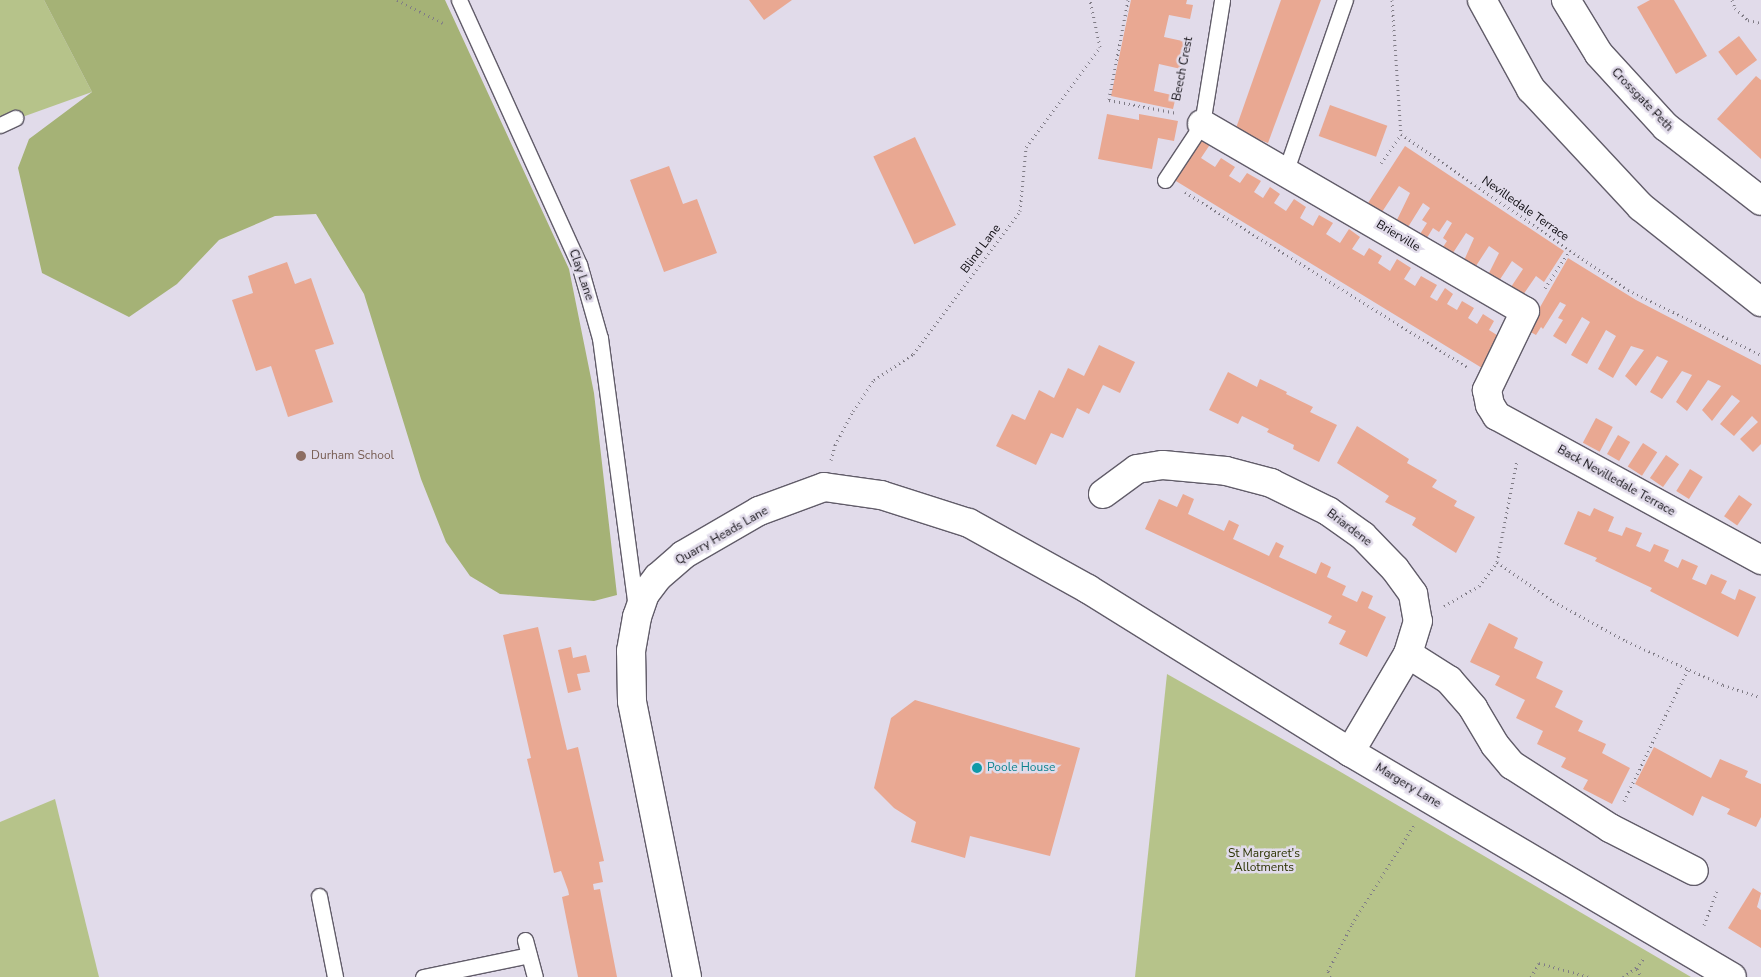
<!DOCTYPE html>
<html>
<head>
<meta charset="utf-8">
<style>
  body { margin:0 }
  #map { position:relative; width:1761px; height:977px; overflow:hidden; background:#e1dbea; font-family:"Nunito Sans",sans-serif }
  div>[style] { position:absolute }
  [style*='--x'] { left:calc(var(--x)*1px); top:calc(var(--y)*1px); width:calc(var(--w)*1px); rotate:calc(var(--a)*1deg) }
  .green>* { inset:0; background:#b6c38a }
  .forest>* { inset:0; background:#a5b276 }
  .building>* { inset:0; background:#e9a892; transform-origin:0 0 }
  .path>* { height:3px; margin-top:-1.5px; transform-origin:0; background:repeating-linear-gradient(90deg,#807c86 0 1px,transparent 0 5px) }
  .roads { filter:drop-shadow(1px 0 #615c69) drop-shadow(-1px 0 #615c69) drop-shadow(0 1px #615c69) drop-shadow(0 -1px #615c69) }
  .service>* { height:15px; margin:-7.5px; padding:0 7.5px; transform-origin:7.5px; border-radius:7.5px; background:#fff }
  .minor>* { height:28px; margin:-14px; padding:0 14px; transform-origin:14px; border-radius:14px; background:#fff }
  .tertiary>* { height:28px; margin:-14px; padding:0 14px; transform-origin:14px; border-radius:14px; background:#fff }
  .trunk>* { height:28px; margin:-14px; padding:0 14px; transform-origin:14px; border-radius:14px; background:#fff }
  .dots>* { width:14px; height:14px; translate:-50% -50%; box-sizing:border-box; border:2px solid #e1dbea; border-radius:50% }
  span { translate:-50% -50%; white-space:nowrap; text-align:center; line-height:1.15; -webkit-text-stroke:5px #e1dbea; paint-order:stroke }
  .street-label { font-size:12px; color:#0e0c11 }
  .education-label { font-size:12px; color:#785e54 }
  .left { translate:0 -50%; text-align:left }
  .culture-label { font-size:12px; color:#0d838f }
  .park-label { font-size:12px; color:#2c3303 }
</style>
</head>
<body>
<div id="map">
  <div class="green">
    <i style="clip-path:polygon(0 0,44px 0,92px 92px,0 125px)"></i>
    <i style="clip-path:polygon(1167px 674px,1339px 771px,1691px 977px,1135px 977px)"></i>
    <i style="clip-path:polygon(55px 799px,99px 977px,0 977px,0 822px)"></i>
  </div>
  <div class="forest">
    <i style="clip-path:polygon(44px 0,445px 0,569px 269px,594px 393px,617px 595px,594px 601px,500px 594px,470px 576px,446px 542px,421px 479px,364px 294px,316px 214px,275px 216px,219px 240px,177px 284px,129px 317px,42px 273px,18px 168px,29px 139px,92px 92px)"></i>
  </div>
  <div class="building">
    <i style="clip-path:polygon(749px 0,792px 0,764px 20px)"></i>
    <i style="clip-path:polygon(1131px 0,1187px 0,1186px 4px,1193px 5px,1190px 19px,1169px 15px,1164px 37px,1187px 42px,1181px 69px,1159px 64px,1154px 91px,1176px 96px,1173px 109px,1111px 96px)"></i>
    <i style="clip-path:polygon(1281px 0,1321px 0,1268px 143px,1235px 131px)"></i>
    <i style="clip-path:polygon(1650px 0,1674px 0,1707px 56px,1676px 74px,1637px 7px)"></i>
    <i style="left:1739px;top:36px;width:30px;height:26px;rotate:53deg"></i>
    <i style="clip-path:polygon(1756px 76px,1761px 80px,1761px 159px,1717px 119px)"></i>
    <i style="left:1330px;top:105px;width:61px;height:33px;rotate:20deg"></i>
    <i style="clip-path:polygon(1107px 114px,1139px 120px,1139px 114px,1178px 121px,1174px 141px,1158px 138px,1152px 169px,1098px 159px)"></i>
    <i style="clip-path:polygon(1199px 136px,1211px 143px,1201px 158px,1215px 167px,1221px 158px,1235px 167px,1229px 176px,1240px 183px,1247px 173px,1261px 181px,1254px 192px,1263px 198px,1270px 187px,1280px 194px,1274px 203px,1286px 211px,1294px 199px,1306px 207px,1300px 218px,1313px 226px,1319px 215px,1333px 223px,1326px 234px,1340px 243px,1349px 229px,1360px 237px,1352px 249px,1364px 256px,1369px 248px,1382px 256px,1378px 263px,1390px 271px,1397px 259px,1411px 268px,1404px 279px,1415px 286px,1421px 276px,1437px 285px,1430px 297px,1437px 301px,1445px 288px,1453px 294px,1447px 304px,1457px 310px,1462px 301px,1474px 308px,1468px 318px,1477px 324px,1483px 314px,1494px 321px,1489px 330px,1500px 337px,1482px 368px,1171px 178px)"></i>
    <i style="left:915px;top:137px;width:97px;height:46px;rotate:65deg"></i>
    <i style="clip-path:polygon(1405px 146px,1564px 251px,1544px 282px,1536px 276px,1523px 295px,1511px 287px,1523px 269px,1512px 261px,1497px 284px,1487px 277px,1499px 253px,1489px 246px,1472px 272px,1462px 265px,1474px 238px,1466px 233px,1449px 259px,1439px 253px,1447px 241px,1443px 238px,1452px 223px,1447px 220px,1439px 232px,1433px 228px,1422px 246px,1415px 242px,1427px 223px,1422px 220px,1430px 208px,1423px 203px,1405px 232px,1394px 226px,1410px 193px,1399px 186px,1382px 212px,1368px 203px)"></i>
    <i style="clip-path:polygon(669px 166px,683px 204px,697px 199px,717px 253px,664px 272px,630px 180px)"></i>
    <i style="clip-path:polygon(1568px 258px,1636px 300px,1761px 365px,1761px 444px,1753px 452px,1740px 439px,1758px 422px,1752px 416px,1734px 436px,1720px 424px,1740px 401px,1732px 395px,1712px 421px,1702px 410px,1721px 386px,1708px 380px,1687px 411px,1676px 402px,1692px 375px,1682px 371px,1662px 399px,1650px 392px,1668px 361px,1657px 356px,1636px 386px,1625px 376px,1644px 350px,1631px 346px,1613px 378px,1598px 369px,1616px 336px,1606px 330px,1587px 364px,1571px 355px,1590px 322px,1582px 317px,1566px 344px,1553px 336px,1563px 320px,1558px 318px,1566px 305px,1560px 302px,1543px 329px,1541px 327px,1536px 335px,1527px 330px)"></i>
    <i style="clip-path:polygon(287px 262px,295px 284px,311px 278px,334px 344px,315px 350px,333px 402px,288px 417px,271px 366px,256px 371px,232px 300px,253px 293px,248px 276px)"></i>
    <i style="clip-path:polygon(1099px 345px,1135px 362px,1120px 393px,1103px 385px,1089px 414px,1077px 408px,1063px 438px,1051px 433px,1036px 465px,996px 446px,1012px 414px,1025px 420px,1039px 390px,1054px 398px,1068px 368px,1084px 376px)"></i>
    <i style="clip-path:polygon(1228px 372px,1257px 387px,1260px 379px,1287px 392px,1286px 394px,1313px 407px,1310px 412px,1337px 425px,1319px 462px,1293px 449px,1294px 445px,1267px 432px,1269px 429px,1242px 416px,1238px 424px,1209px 410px)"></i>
    <i style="left:1596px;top:418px;width:19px;height:28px;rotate:28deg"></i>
    <i style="clip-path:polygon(1357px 426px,1409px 459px,1407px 463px,1437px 480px,1432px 487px,1457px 501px,1454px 506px,1475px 517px,1456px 553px,1412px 525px,1416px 518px,1385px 502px,1389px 496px,1337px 463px)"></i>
    <i style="left:1618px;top:435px;width:14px;height:22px;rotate:30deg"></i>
    <i style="left:1643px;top:443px;width:17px;height:28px;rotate:33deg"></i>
    <i style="left:1666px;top:455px;width:16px;height:28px;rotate:35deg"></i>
    <i style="left:1690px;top:469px;width:15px;height:26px;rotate:32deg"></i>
    <i style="clip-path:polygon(1183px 494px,1194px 499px,1188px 514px,1224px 531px,1229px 520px,1239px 525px,1233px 539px,1269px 556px,1276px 542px,1284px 546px,1279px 557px,1316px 574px,1321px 562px,1331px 567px,1327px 577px,1346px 586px,1342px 595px,1357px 602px,1362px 591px,1373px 596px,1368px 608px,1386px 617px,1367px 657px,1339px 644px,1346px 631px,1328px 623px,1332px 616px,1145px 529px,1159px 499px,1177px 507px)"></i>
    <i style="left:1739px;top:495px;width:16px;height:26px;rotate:35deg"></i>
    <i style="clip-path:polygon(1594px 508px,1614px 517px,1608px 531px,1622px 536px,1626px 527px,1642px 533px,1636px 546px,1650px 552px,1654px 544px,1669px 550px,1664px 561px,1678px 568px,1682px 559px,1698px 566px,1692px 579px,1706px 585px,1711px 574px,1727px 581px,1721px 593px,1735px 600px,1739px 589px,1756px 597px,1738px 637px,1650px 591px,1652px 588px,1595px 561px,1597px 558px,1564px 544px,1578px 511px,1590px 516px)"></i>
    <i style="clip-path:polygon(1489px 623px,1518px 638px,1514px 648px,1543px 662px,1536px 678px,1563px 691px,1555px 707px,1583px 721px,1578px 731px,1606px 744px,1602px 753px,1630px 768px,1612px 804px,1583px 789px,1588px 780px,1561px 767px,1566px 758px,1537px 744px,1543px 731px,1516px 718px,1525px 700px,1495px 685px,1500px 676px,1470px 662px)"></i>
    <i style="clip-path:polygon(538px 627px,567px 750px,578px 747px,604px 861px,599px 862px,603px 882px,593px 884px,594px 890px,600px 889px,617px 977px,578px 977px,562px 897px,569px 895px,568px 890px,561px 871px,554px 873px,527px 759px,531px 758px,503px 635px)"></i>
    <i style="clip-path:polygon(571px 647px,573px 658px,586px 655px,590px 672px,577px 674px,581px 690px,568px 693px,558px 650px)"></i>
    <i style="clip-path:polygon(915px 700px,1080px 748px,1050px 856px,970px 836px,965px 858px,911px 842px,916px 822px,894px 808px,874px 788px,891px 718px)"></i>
    <i style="clip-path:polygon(1654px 747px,1711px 778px,1720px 759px,1748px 771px,1745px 777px,1761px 784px,1761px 817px,1756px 827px,1727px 814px,1730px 809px,1702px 796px,1693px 816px,1635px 784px)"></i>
    <i style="clip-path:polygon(1753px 888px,1761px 893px,1757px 907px,1761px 910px,1761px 948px,1728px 928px)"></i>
  </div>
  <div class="path">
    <i style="--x:397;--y:0;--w:51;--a:26.6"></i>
    <i style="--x:1128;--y:0;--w:102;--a:100.8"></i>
    <i style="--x:1109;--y:100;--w:69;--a:10.8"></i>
    <i style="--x:1392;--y:0;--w:134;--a:86.2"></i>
    <i style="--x:1401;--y:134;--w:275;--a:34.5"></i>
    <i style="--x:1628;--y:290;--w:148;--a:26"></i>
    <i style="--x:1732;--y:0;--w:9;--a:69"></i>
    <i style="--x:1735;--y:8;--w:18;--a:43"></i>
    <i style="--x:1748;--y:20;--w:13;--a:13"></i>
    <i style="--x:1381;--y:163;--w:35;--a:-55"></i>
    <i style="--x:1185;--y:192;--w:332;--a:31.8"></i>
    <i style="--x:1545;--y:288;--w:45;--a:-56.7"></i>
    <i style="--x:831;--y:460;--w:16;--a:-75"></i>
    <i style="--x:835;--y:445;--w:38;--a:-62"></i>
    <i style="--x:853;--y:411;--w:37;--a:-56"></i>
    <i style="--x:874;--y:380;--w:47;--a:-33.7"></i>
    <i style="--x:913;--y:354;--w:179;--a:-53.2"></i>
    <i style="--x:1020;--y:211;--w:64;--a:-84.6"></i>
    <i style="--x:1026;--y:147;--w:124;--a:-53.5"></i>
    <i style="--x:1100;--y:47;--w:48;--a:-102"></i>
    <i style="--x:1497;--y:562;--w:68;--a:34.9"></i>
    <i style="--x:1553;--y:601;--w:83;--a:28.7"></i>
    <i style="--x:1626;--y:641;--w:107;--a:24.4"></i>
    <i style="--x:1723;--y:685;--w:40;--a:18"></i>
    <i style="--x:1444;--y:606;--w:40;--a:-29.7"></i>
    <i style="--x:1479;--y:586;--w:30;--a:-53"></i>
    <i style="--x:1497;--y:562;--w:104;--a:-78.9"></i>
    <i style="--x:1624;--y:801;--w:147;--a:-64.1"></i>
    <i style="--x:1704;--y:925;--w:36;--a:-69"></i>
    <i style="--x:1637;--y:969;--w:9;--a:63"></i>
    <i style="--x:1330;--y:977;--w:6;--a:-108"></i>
    <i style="--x:1328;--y:971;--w:53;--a:-62.9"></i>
    <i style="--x:1352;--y:924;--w:119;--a:-58"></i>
    <i style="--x:1531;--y:977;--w:16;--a:-60"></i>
    <i style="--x:1539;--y:963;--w:53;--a:15.4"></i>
    <i style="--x:1623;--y:977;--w:16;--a:-35"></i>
    <i style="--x:1636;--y:968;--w:13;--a:-51"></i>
  </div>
  <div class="roads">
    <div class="service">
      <i style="--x:459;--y:0;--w:290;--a:65.6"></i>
      <i style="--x:579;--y:264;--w:77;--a:74.2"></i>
      <i style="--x:600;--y:338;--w:272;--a:82.4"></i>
      <i style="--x:0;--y:125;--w:17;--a:-25"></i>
      <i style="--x:1286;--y:170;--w:180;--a:-70.9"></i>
      <i style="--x:1165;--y:180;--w:67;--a:-56.5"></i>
      <i style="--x:1202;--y:124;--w:126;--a:-80.8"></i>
      <i style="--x:319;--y:896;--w:83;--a:78.8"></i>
      <i style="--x:525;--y:940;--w:38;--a:75"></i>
      <i style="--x:423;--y:977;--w:108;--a:-11.7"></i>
    </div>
    <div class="minor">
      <i style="--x:1566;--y:0;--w:63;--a:58.6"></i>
      <i style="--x:1599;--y:54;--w:99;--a:47.5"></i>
      <i style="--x:1666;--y:127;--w:120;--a:37.9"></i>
      <i style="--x:1202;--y:124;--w:373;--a:30.1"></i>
      <i style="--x:1525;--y:311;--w:88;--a:115.7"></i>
      <i style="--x:1487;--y:390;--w:15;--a:79"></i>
      <i style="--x:1490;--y:405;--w:13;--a:58"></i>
      <i style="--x:1497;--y:416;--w:301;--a:28.6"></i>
      <i style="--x:1103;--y:494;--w:42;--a:-36.3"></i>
      <i style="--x:1137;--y:469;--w:26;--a:-9"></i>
      <i style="--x:1163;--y:465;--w:63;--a:5.4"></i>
      <i style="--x:1226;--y:471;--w:47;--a:14.9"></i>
      <i style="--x:1271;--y:483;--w:64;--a:26.2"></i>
      <i style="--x:1328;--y:511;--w:43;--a:35.5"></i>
      <i style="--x:1363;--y:536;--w:46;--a:45.9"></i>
      <i style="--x:1395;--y:569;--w:31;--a:54"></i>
      <i style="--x:1413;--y:594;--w:27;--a:80"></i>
      <i style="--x:1418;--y:621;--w:34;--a:107"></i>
      <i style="--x:1408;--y:654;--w:114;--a:120.6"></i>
      <i style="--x:1408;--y:654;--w:49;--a:32.4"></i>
      <i style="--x:1449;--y:680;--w:37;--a:49"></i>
      <i style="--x:1473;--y:708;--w:43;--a:59.3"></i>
      <i style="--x:1495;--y:745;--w:26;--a:50"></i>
      <i style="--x:1512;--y:765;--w:117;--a:32.7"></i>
      <i style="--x:1610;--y:828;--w:94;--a:27.1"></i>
    </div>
    <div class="tertiary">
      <i style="--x:687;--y:977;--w:281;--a:-101.3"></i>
      <i style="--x:632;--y:701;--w:50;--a:-91.1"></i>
      <i style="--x:631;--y:651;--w:35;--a:-80"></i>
      <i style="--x:637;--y:617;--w:24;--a:-71"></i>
      <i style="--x:645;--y:594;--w:21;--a:-53"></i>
      <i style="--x:658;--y:577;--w:33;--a:-41"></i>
      <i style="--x:683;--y:555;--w:88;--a:-30.1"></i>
      <i style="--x:759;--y:511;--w:69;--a:-20.3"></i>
      <i style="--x:824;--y:487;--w:58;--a:8"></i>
      <i style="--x:881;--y:495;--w:92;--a:17.7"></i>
      <i style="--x:969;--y:523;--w:136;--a:29"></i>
      <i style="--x:1088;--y:589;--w:309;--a:31.9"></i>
      <i style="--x:1350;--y:752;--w:443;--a:30.5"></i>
    </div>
    <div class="trunk">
      <i style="--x:1482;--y:0;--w:102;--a:61.2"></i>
      <i style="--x:1531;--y:89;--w:161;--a:47"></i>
      <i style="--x:1641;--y:207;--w:153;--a:38.4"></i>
    </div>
  </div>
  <div class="dots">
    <i style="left:301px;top:456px;background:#8d6e63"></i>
    <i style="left:977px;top:768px;background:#0f9aa8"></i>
  </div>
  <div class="street-label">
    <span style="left:1183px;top:69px;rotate:-79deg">Beech Crest</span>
    <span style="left:1642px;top:100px;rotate:46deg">Crossgate Peth</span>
    <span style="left:1525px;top:209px;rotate:35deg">Nevilledale Terrace</span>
    <span style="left:1398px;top:236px;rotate:31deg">Brierville</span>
    <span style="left:981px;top:249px;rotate:-53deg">Blind Lane</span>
    <span style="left:581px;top:275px;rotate:71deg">Clay Lane</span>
    <span style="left:1616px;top:481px;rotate:29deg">Back Nevilledale Terrace</span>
    <span style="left:1349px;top:528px;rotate:37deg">Briardene</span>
    <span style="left:722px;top:536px;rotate:-30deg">Quarry Heads Lane</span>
    <span style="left:1408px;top:786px;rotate:31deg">Margery Lane</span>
  </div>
  <div class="education-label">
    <span class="left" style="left:311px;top:456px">Durham School</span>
  </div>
  <div class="culture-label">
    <span class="left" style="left:987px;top:768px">Poole House</span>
  </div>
  <div class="park-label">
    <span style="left:1264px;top:861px">St Margaret's<br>Allotments</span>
  </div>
</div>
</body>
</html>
